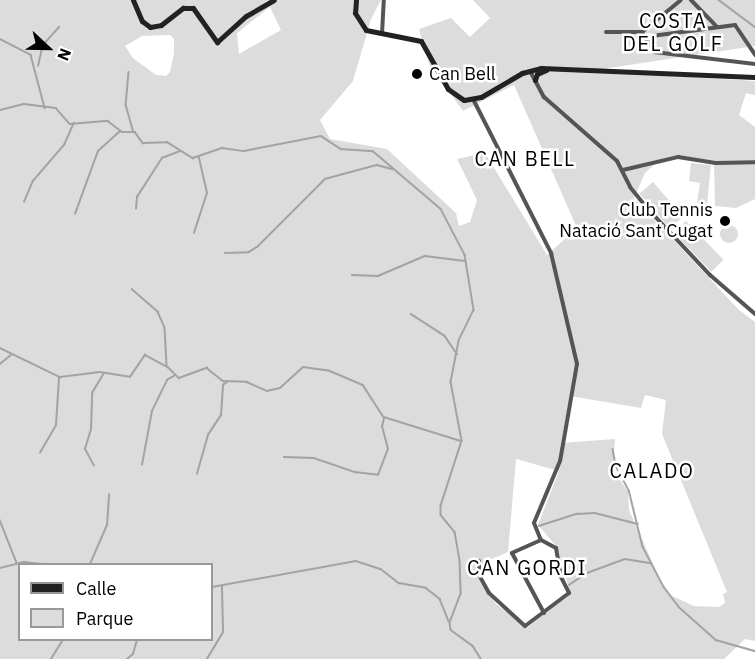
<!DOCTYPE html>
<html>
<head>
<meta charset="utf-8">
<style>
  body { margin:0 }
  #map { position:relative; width:755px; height:659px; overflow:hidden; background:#fff; font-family:"IBM Plex Sans",sans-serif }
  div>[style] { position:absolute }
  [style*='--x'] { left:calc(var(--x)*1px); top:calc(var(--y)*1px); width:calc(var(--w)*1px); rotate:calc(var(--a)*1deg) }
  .green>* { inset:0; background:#dcdcdc; transform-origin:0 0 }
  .round { border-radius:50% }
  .stream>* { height:1.5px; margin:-0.75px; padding:0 0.75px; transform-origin:0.75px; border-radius:0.75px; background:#a3a3a3 }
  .minor>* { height:4px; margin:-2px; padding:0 2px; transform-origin:2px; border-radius:2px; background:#555 }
  .secondary>* { height:5px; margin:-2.5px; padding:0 2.5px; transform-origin:2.5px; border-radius:2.5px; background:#222 }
  .dots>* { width:16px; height:16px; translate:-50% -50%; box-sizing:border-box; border:3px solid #fff; border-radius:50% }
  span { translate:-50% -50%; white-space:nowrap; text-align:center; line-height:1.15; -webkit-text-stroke:5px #fff; paint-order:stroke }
  .poi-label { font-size:18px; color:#000 }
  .left { translate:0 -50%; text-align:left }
  .right { translate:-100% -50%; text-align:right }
  .neighbourhood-label { font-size:20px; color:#000; letter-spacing:1.5px }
  .legend { position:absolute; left:18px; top:563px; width:195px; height:78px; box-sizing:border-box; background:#fff; border:2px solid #999; margin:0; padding:8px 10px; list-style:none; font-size:18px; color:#000 }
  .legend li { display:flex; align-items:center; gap:12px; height:30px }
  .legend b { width:30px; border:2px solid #999 }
  .north { position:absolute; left:18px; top:18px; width:60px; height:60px; -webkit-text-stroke:4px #fff; paint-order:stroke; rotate:112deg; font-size:16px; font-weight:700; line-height:24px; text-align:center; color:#000 }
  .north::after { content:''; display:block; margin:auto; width:21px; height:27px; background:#000; clip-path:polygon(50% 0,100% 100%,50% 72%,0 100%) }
</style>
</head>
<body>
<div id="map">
  <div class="green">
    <i style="clip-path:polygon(evenodd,0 0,381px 0,371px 19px,353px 81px,320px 120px,330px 139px,387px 149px,456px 213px,459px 226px,470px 222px,477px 200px,457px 159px,485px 153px,547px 255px,577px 228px,514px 85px,463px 111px,429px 64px,419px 29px,451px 18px,470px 37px,490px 18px,473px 0,755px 0,755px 46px,589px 71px,755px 81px,755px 95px,746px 93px,739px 115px,755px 127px,755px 199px,736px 208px,715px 206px,714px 163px,678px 157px,658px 161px,645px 173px,634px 198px,739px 310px,755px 322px,755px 641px,745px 639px,724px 659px,0 659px,0 0,270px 7px,281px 30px,239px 54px,237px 33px,270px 7px,0 0,170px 35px,174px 39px,174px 53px,170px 72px,166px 76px,156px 75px,133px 58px,125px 46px,142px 36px,170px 35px,0 0,645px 395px,666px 400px,662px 434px,727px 592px,723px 594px,725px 603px,719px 607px,694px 606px,670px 595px,663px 586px,629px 510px,628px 492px,613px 469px,615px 439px,561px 443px,570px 396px,641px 408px,645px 395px,0 0,516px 459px,559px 471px,538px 525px,557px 547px,570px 592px,528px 627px,496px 604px,477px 575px,478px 565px,508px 552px,516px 459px,0 0,20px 564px,212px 564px,212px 640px,20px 640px,20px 564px)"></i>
    <i style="clip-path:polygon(691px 163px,711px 165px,707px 204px,697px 203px,700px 183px,689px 181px)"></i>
    <i style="left:653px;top:182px;width:46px;height:18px;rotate:49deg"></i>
    <i style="left:686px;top:221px;width:54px;height:17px;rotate:46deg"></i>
    <i class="round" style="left:720px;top:225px;width:18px;height:18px"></i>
  </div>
  <div class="stream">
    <i style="--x:719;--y:0;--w:45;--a:36.9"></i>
    <i style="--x:0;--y:39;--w:35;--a:27"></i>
    <i style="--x:31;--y:55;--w:55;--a:75.2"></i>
    <i style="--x:38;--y:66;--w:22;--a:-77"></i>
    <i style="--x:43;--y:45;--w:24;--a:-48"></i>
    <i style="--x:129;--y:72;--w:33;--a:95"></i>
    <i style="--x:126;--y:105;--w:26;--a:74"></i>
    <i style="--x:0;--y:110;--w:25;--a:-14"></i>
    <i style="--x:24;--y:104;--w:32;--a:7"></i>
    <i style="--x:56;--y:108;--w:21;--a:49"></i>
    <i style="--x:70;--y:124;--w:38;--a:-5"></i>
    <i style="--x:108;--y:121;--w:18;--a:38"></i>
    <i style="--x:122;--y:132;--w:13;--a:0"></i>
    <i style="--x:135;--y:132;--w:14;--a:54"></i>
    <i style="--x:143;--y:143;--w:24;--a:-2"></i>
    <i style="--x:167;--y:142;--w:31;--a:32"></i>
    <i style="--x:193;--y:158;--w:31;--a:-19"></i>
    <i style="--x:222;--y:148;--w:22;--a:8"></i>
    <i style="--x:244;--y:151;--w:78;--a:-11"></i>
    <i style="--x:321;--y:136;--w:24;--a:33"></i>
    <i style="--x:341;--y:149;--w:32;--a:4"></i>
    <i style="--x:373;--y:151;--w:89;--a:40.5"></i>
    <i style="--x:441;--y:209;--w:52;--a:62.4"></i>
    <i style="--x:465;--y:255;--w:56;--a:80.7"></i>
    <i style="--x:474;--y:310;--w:34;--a:116"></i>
    <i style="--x:459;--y:341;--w:42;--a:101"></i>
    <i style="--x:451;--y:382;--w:60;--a:79.4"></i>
    <i style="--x:462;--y:441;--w:68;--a:107.9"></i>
    <i style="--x:441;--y:506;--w:9;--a:90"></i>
    <i style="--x:441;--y:515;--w:22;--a:51"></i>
    <i style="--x:455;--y:532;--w:29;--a:80"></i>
    <i style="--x:460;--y:561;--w:33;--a:88"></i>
    <i style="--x:461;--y:594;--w:30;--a:111"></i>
    <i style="--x:450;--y:622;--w:8;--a:83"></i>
    <i style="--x:451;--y:630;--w:27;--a:36"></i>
    <i style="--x:473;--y:646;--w:15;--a:58"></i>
    <i style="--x:24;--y:202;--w:23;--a:-67"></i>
    <i style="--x:33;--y:181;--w:48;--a:-49.3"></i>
    <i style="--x:64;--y:145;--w:24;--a:-66"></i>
    <i style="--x:136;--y:209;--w:12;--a:-85"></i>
    <i style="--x:137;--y:197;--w:46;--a:-57.3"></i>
    <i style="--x:162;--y:158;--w:19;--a:-21"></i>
    <i style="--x:75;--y:214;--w:67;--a:-69.9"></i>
    <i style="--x:98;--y:151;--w:30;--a:-42"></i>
    <i style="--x:194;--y:233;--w:42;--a:-72"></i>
    <i style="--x:207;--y:193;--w:36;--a:-103"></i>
    <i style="--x:225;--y:253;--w:24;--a:-2"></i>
    <i style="--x:249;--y:252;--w:9;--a:-32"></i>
    <i style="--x:257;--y:247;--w:96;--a:-45"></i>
    <i style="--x:325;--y:179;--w:54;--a:-15.1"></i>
    <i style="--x:377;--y:165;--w:16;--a:15"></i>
    <i style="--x:352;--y:275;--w:26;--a:2"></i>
    <i style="--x:378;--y:276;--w:51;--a:-23.1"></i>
    <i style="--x:425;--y:256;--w:40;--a:7.1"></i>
    <i style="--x:132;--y:289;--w:35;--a:41"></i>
    <i style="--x:158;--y:312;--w:17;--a:66"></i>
    <i style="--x:165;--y:328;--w:38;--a:87"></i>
    <i style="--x:411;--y:314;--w:40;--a:32.9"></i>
    <i style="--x:445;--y:336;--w:22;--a:56"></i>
    <i style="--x:0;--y:348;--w:67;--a:25.8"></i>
    <i style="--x:60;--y:377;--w:40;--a:-7.1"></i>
    <i style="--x:100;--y:372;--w:30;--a:9"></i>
    <i style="--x:130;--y:377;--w:27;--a:-56"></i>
    <i style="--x:145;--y:355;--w:26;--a:28"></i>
    <i style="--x:168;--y:367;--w:16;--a:45"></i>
    <i style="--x:179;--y:378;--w:30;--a:-20"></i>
    <i style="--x:207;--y:368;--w:21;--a:39"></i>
    <i style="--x:223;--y:381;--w:24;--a:2"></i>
    <i style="--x:247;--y:382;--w:22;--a:24"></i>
    <i style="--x:267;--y:391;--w:13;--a:-13"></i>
    <i style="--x:280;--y:388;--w:31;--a:-42"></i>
    <i style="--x:303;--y:367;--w:27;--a:8"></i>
    <i style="--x:330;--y:371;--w:36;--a:23"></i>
    <i style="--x:363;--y:385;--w:38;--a:57"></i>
    <i style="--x:384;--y:417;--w:81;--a:17.3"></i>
    <i style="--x:0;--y:364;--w:14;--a:-39"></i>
    <i style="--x:613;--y:449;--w:17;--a:80"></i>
    <i style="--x:616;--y:466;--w:27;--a:62"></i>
    <i style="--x:629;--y:490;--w:59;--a:76.2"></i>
    <i style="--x:643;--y:547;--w:45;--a:62.3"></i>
    <i style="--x:664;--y:587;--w:25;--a:53"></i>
    <i style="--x:679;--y:607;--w:50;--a:41.7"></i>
    <i style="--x:716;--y:640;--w:41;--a:15.8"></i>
    <i style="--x:40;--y:453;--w:32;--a:-60"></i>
    <i style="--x:56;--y:425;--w:47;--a:-86.3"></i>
    <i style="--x:284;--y:457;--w:30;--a:2"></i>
    <i style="--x:314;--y:458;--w:43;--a:18.9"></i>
    <i style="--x:355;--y:472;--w:23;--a:7"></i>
    <i style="--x:378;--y:475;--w:28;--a:-69"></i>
    <i style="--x:388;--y:449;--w:23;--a:-105"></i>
    <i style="--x:382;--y:427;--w:9;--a:-77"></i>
    <i style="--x:142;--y:465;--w:55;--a:-79.5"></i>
    <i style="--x:152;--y:411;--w:34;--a:-64"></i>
    <i style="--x:167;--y:380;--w:8;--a:-30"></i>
    <i style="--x:94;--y:466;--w:19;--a:-118"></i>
    <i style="--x:85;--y:449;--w:21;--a:-73"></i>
    <i style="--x:91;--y:429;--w:36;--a:-88"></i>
    <i style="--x:92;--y:393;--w:23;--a:-59"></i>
    <i style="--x:197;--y:474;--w:41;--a:-74.2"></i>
    <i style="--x:208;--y:435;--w:24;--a:-57"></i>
    <i style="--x:221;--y:415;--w:30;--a:-86"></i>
    <i style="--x:223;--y:385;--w:5;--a:-37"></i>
    <i style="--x:0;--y:520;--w:46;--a:68.4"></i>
    <i style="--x:539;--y:526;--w:40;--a:-18"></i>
    <i style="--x:577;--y:514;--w:18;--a:-3"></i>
    <i style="--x:595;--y:513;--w:44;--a:14.3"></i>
    <i style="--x:90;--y:564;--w:43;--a:-66.4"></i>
    <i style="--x:107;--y:525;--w:30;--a:-86"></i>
    <i style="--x:0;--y:568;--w:25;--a:-14"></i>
    <i style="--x:24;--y:562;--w:18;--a:6"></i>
    <i style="--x:569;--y:585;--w:22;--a:-34"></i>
    <i style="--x:587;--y:573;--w:40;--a:-20.2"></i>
    <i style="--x:625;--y:559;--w:26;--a:9"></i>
    <i style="--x:212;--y:587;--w:146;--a:-10.2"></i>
    <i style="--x:356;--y:561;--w:26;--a:18"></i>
    <i style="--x:381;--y:569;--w:23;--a:38"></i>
    <i style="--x:399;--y:583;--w:27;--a:10"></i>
    <i style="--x:426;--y:588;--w:18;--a:38"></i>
    <i style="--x:440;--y:599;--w:24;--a:68"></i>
    <i style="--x:51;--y:659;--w:22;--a:-58"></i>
    <i style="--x:127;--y:659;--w:8;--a:-40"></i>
    <i style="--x:133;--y:654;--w:15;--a:-74"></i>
    <i style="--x:207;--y:659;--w:31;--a:-59"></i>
    <i style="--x:223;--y:632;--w:45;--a:-91.3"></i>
  </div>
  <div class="minor">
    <i style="--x:691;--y:0;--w:37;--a:46"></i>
    <i style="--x:606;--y:32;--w:36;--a:0"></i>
    <i style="--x:642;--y:32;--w:50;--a:-39.4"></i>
    <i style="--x:642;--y:32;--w:23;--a:59"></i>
    <i style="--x:654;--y:52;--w:102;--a:6.8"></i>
    <i style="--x:382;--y:34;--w:34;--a:-87"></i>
    <i style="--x:644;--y:37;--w:92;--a:-7.5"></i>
    <i style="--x:735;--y:25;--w:36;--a:56"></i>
    <i style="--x:530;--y:71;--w:30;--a:62"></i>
    <i style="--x:544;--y:97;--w:97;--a:41.2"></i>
    <i style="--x:617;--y:161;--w:29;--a:63"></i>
    <i style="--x:630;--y:187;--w:28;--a:51"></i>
    <i style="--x:648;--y:209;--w:91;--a:46.8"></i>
    <i style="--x:710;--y:275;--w:60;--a:40.9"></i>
    <i style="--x:473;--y:99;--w:173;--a:63.1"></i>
    <i style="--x:551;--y:253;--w:114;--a:76.8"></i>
    <i style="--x:577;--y:364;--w:98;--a:99.9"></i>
    <i style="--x:560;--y:461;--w:67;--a:112.8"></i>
    <i style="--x:534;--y:523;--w:18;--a:68"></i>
    <i style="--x:541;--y:540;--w:17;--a:28"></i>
    <i style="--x:556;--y:548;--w:29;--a:80"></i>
    <i style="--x:561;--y:577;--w:18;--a:63"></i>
    <i style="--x:569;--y:593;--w:55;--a:143.1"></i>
    <i style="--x:525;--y:626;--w:49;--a:-137.5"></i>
    <i style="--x:489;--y:593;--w:21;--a:-119"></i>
    <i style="--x:479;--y:575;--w:14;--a:-90"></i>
    <i style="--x:623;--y:170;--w:57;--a:-13.3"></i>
    <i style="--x:678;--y:157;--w:38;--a:9"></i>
    <i style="--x:716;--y:163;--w:39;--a:-1"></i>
    <i style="--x:541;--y:540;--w:32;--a:156"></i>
    <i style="--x:512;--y:553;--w:68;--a:61.9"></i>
  </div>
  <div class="secondary">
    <i style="--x:133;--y:0;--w:23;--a:67"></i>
    <i style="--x:142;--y:21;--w:10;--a:37"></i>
    <i style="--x:150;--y:27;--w:11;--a:-10"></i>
    <i style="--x:161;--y:25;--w:28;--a:-38"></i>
    <i style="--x:183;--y:8;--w:10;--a:0"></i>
    <i style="--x:193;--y:8;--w:42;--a:54.8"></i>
    <i style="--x:217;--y:42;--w:39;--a:-42"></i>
    <i style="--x:246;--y:16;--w:32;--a:-30"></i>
    <i style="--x:356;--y:0;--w:13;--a:94"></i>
    <i style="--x:355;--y:13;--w:20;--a:57"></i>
    <i style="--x:366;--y:30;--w:56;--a:11.3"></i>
    <i style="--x:421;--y:41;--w:55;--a:60.6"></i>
    <i style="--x:448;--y:89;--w:19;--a:35"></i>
    <i style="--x:464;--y:100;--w:17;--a:-10"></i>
    <i style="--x:481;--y:97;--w:48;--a:-30.3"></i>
    <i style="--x:522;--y:73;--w:20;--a:-15"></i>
    <i style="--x:541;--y:68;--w:214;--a:2.4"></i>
    <i style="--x:535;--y:80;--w:6;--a:-72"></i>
    <i style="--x:537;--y:74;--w:10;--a:-24"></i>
  </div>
  <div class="dots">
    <i style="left:417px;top:74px;background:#000"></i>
    <i style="left:725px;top:221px;background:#000"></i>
  </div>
  <div class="poi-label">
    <span class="left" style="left:429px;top:74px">Can Bell</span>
    <span class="right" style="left:713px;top:221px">Club Tennis<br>Natació Sant Cugat</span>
  </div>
  <div class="neighbourhood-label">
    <span style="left:673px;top:32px">COSTA<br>DEL GOLF</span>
    <span style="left:525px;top:158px">CAN BELL</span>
    <span style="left:652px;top:470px">CALADO</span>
    <span style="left:527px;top:567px">CAN GORDI</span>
  </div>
  <ul class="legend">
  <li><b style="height:8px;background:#222"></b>Calle</li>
  <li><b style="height:16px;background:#dcdcdc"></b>Parque</li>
  </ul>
  <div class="north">N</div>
</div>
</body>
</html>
